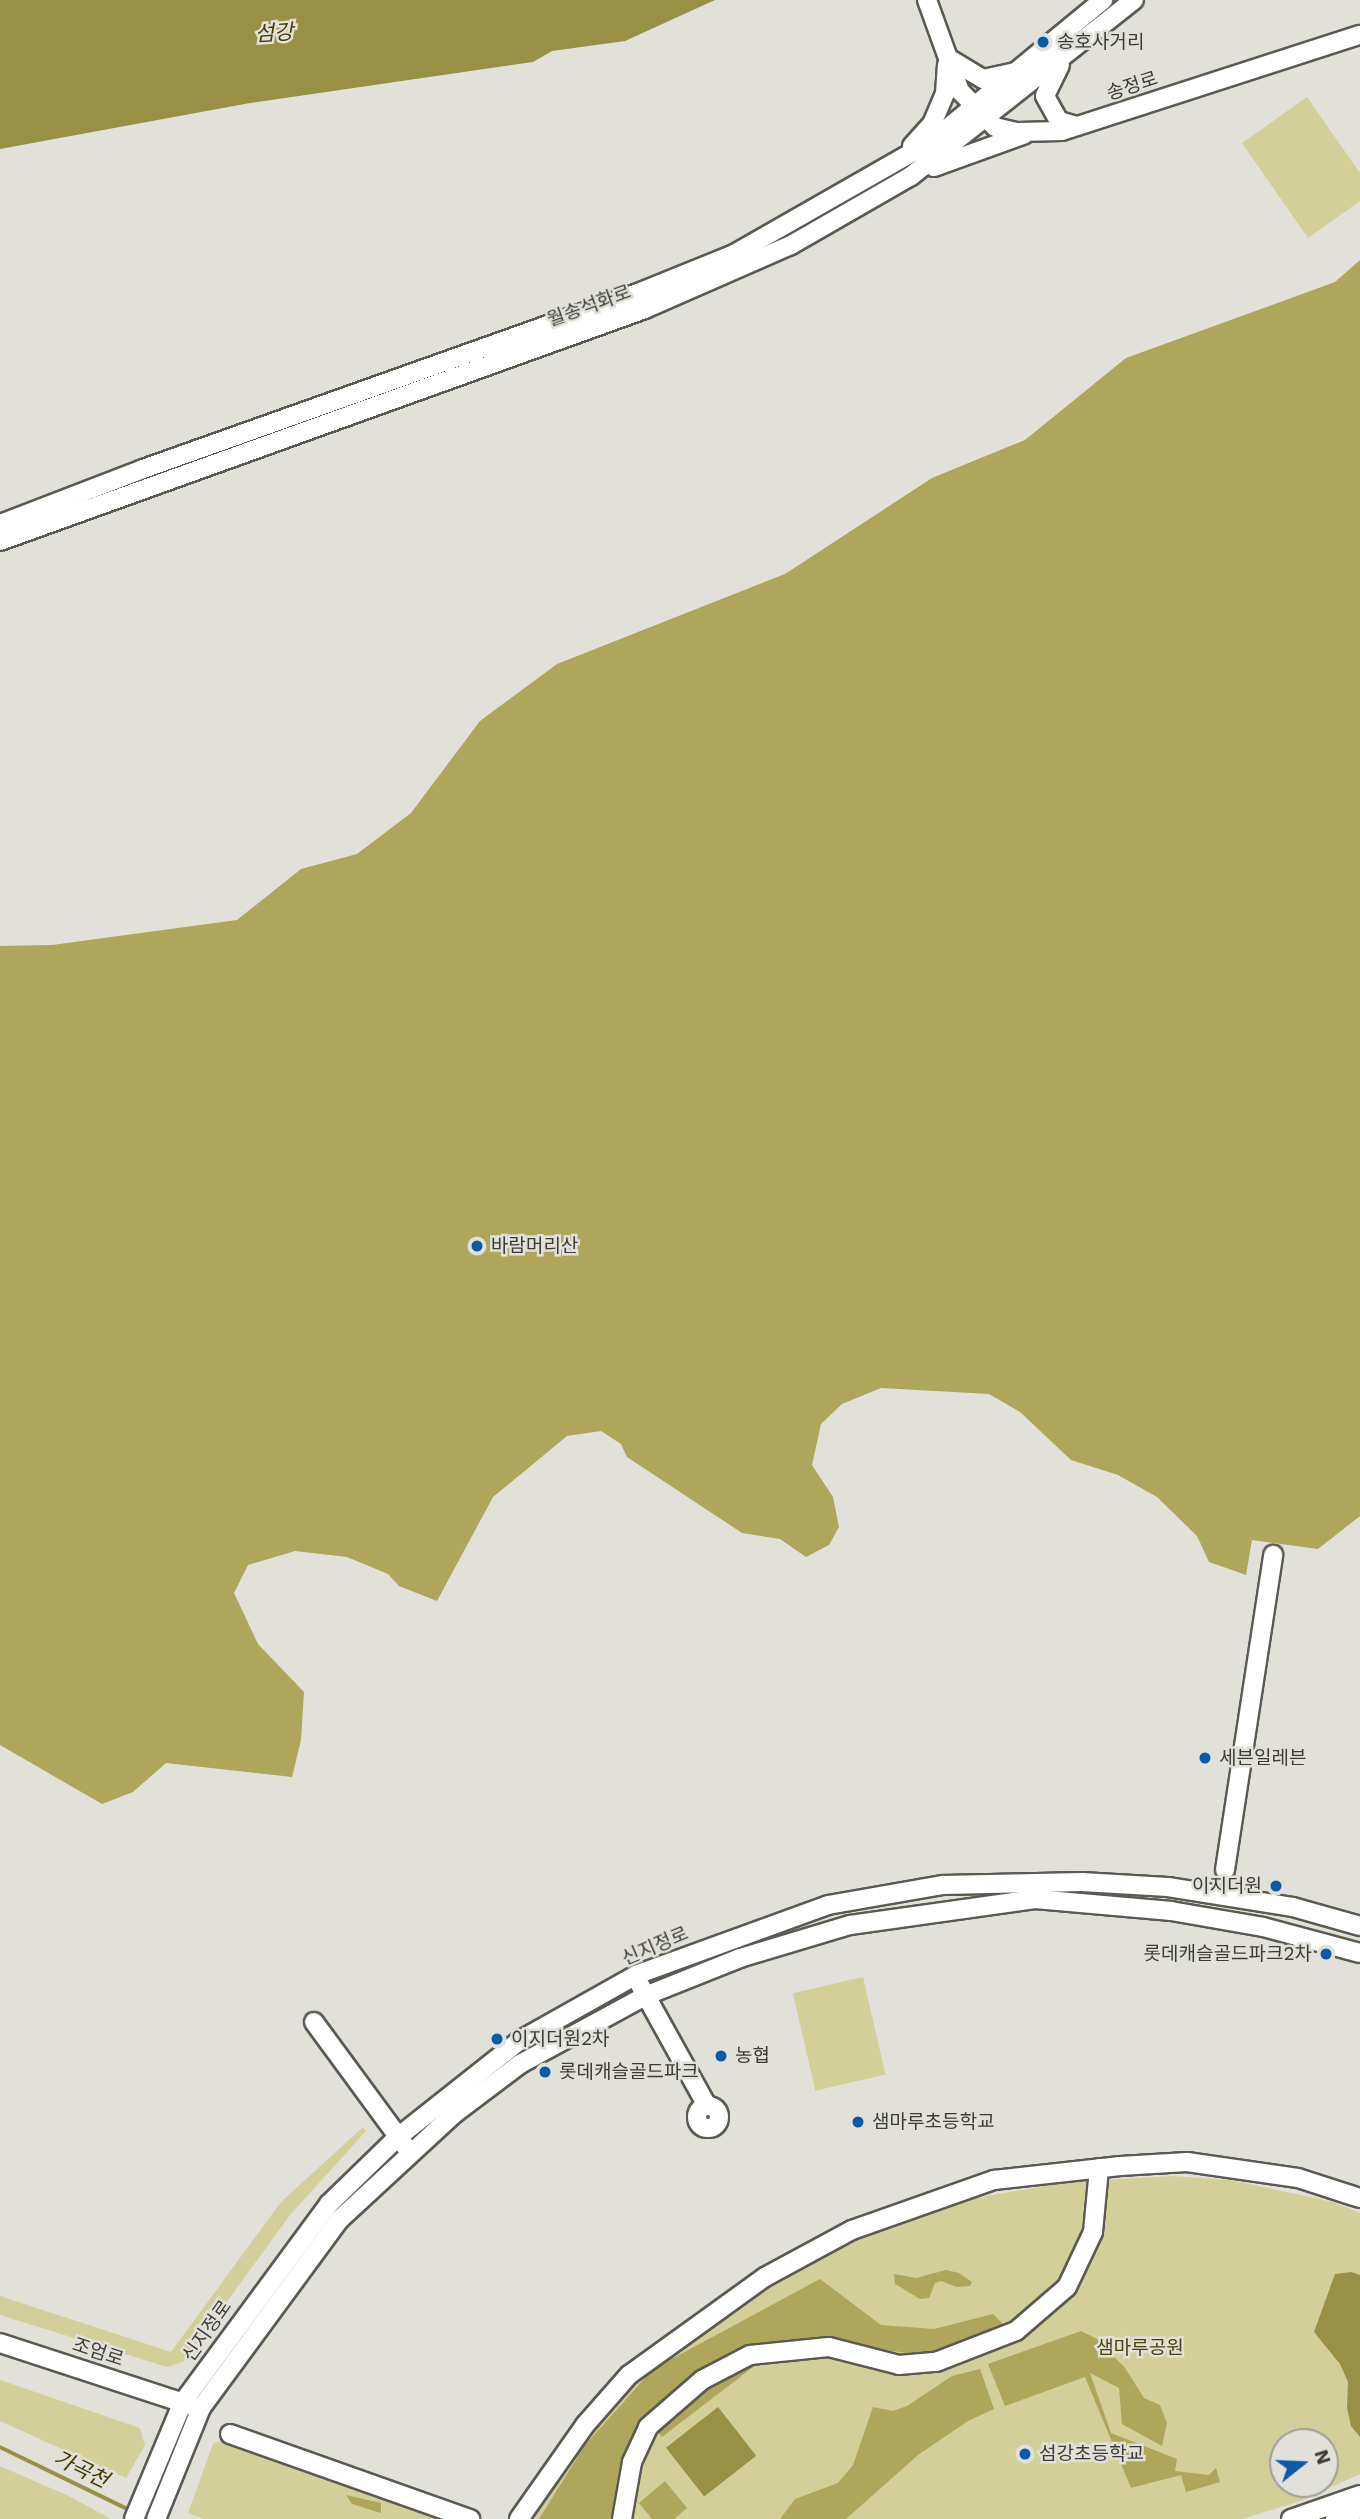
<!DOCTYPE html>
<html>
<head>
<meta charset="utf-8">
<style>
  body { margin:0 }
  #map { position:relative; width:1360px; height:2519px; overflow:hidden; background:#e1e1d9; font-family:"Work Sans","Noto Sans KR",sans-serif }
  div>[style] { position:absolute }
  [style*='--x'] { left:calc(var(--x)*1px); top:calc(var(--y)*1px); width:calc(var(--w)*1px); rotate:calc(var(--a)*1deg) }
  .green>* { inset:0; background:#d3cf99; transform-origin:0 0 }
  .forest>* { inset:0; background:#ada65b }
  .water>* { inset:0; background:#979045; transform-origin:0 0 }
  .stream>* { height:3.5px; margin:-1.75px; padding:0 1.75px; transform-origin:1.75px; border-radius:1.75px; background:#979045 }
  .roads { filter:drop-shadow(2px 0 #5a5a53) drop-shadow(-2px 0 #5a5a53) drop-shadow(0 2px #5a5a53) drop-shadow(0 -2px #5a5a53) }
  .minor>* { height:18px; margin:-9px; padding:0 9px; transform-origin:9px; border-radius:9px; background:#fff }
  .minor>.ring { margin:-9px; padding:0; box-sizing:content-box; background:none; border:18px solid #fff; border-radius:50% }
  .dots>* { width:19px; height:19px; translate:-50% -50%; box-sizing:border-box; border:4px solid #e1e1d9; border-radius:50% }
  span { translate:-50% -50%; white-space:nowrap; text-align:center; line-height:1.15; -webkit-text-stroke:5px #e1e1d9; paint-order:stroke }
  .poi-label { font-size:19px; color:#3c3b38 }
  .left { translate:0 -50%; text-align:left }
  .right { translate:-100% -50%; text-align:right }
  .street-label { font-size:19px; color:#3c3b38 }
  .park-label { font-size:19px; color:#494406 }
  .water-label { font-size:21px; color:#423c00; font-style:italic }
  .north { position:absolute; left:1269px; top:2428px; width:70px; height:70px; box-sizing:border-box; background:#e1e1d9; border:2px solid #9f9f99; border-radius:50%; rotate:72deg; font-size:19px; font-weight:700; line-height:28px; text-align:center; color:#3c3b38 }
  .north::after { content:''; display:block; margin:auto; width:24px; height:32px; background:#0b5aa9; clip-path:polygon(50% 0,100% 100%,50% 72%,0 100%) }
</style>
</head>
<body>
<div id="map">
  <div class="green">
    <i style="clip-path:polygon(1307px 97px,1360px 173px,1360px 201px,1308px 238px,1242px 143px)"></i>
    <i style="left:863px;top:1977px;width:100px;height:72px;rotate:77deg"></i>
    <i style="clip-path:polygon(363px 2127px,366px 2131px,290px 2215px,183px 2362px,167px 2367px,0 2315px,0 2296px,171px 2352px,281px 2202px)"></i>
    <i style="clip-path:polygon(evenodd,1172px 2176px,1230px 2180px,1333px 2202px,1360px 2213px,1360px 2474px,1301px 2501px,1242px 2519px,530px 2519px,582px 2441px,649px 2366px,836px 2245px,964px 2200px,1067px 2182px,1172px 2176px,1283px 2442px,1325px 2442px,1325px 2484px,1283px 2484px,1283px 2442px)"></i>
    <i style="clip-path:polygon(0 2380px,140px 2428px,145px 2445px,126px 2478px,0 2421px)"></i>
    <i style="clip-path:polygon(220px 2441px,226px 2442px,454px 2519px,203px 2519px,188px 2513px,213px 2444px)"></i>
    <i style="clip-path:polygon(0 2466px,71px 2497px,111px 2519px,0 2519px)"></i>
  </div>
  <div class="forest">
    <i style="clip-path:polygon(1360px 260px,1360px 1516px,1318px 1549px,1252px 1540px,1246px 1575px,1209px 1562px,1197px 1536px,1157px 1497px,1118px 1475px,1071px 1460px,1020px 1412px,989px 1394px,881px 1388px,842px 1404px,821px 1424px,812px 1465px,833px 1497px,839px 1527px,829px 1545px,806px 1557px,780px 1539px,742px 1533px,627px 1457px,621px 1444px,601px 1431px,567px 1436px,493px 1497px,437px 1601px,399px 1586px,388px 1574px,347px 1557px,295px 1551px,248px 1565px,234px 1593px,258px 1644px,304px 1692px,301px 1740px,292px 1777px,166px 1763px,133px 1792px,102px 1804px,0 1745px,0 946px,52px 945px,237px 920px,301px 869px,357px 854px,411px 813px,480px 721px,557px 664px,785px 574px,932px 478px,1025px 440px,1126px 358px,1335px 282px)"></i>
    <i style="clip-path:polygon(946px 2270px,959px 2273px,972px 2282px,970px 2286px,957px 2287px,941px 2281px,935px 2283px,929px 2298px,920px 2299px,895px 2284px,894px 2274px,916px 2278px)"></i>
    <i style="clip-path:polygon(820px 2279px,881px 2325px,934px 2329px,993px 2314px,1006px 2327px,923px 2355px,830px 2343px,759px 2344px,757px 2364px,662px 2437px,648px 2421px,631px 2443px,614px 2519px,539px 2519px,585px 2445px,653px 2369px)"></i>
    <i style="clip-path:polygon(1081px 2331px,1097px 2339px,1125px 2368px,1144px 2398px,1160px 2405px,1167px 2423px,1162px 2446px,1122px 2424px,1119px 2388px,1090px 2373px,1111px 2433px,1177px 2459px,1175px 2471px,1209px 2475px,1216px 2468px,1220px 2482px,1186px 2492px,1181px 2475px,1131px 2488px,1085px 2377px,1005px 2406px,988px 2364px)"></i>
    <i style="clip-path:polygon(980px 2369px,994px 2409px,968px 2421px,918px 2455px,846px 2519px,780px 2519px,795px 2499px,838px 2483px,853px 2465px,873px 2407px,893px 2411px,907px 2406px,952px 2376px)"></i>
    <i style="clip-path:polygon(665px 2481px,687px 2508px,674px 2519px,652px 2519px,639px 2503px)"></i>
    <i style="clip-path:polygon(346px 2495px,381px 2503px,381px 2513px,352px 2504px)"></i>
  </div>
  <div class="water">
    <i style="clip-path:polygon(0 0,715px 0,625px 41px,552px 51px,533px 62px,250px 103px,0 149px)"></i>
    <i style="clip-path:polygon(1351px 2272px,1360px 2275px,1360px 2437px,1351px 2426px,1347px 2408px,1348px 2382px,1340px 2364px,1314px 2332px,1335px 2274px)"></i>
    <i style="left:718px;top:2407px;width:62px;height:66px;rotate:52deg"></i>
  </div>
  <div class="stream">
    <i style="--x:0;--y:2447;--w:144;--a:25.9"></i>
  </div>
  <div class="roads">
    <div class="minor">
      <i style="--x:927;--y:0;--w:97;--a:70.1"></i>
      <i style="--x:960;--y:91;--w:50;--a:45.8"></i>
      <i style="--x:995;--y:127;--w:23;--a:13"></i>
      <i style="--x:1017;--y:132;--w:45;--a:-1.3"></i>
      <i style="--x:1062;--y:131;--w:313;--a:-17.9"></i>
      <i style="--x:948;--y:58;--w:41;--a:31"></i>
      <i style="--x:983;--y:79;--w:33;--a:-12"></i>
      <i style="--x:1060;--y:65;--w:34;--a:116"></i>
      <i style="--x:1045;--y:96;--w:29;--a:61"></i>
      <i style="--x:1059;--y:121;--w:18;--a:16"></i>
      <i style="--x:912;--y:146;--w:30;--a:-48"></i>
      <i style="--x:932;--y:124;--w:34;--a:-67"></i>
      <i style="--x:945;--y:93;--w:28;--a:-86"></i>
      <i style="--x:934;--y:167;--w:95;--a:-19.8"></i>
      <i style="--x:0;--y:524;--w:153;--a:-21"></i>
      <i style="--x:143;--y:469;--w:525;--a:-19.57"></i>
      <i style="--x:638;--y:293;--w:104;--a:-22.1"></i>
      <i style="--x:734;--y:254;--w:228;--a:-29.7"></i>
      <i style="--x:932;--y:141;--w:222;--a:-39.5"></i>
      <i style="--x:0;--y:541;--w:685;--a:-19.78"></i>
      <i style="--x:645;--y:309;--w:159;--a:-23.7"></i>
      <i style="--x:791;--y:245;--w:138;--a:-29.9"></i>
      <i style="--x:911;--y:176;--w:284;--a:-38.3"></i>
      <i style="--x:1225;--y:1870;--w:319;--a:-81.3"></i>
      <i style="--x:640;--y:1985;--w:138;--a:61"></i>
      <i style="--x:314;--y:2022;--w:154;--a:53.7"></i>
      <i class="ring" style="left:697px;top:2106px;width:4px;height:4px"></i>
      <i style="--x:0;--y:2343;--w:203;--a:18.1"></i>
      <i style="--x:230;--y:2434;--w:255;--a:19.5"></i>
      <i style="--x:134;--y:2519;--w:127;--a:-67.3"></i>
      <i style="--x:183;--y:2402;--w:246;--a:-53.6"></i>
      <i style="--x:329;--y:2204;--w:96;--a:-44.2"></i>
      <i style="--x:398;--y:2137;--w:154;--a:-38.4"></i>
      <i style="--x:519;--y:2041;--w:134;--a:-29.4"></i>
      <i style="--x:636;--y:1975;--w:204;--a:-20"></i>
      <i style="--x:828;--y:1905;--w:117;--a:-9.9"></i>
      <i style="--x:943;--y:1885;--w:139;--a:-1.2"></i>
      <i style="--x:1082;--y:1882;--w:86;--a:3.3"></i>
      <i style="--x:1168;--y:1887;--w:127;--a:9.1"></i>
      <i style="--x:1293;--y:1907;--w:70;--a:15.8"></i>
      <i style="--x:156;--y:2519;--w:120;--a:-67.9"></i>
      <i style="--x:201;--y:2408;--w:233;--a:-53.7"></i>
      <i style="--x:339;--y:2220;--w:156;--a:-42.7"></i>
      <i style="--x:454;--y:2114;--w:83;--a:-37.1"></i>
      <i style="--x:520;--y:2064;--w:142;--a:-28.5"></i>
      <i style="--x:645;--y:1996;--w:102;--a:-21.8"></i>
      <i style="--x:740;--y:1958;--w:115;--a:-16.7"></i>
      <i style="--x:850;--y:1925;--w:187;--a:-8"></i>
      <i style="--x:1035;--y:1899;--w:137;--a:5"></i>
      <i style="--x:1171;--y:1911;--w:93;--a:9.9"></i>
      <i style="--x:1263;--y:1927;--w:100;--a:15"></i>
      <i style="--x:519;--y:2519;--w:115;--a:-54.9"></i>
      <i style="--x:585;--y:2425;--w:67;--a:-48.7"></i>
      <i style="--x:629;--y:2375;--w:168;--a:-35.8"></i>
      <i style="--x:765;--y:2277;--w:99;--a:-28.4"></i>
      <i style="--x:852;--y:2230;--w:151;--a:-19.4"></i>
      <i style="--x:994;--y:2180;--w:127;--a:-6.3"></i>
      <i style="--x:1120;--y:2166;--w:67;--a:-3.4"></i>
      <i style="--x:1187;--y:2162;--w:112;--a:8.2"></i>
      <i style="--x:1298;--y:2178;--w:65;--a:17.9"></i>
      <i style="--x:622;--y:2519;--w:58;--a:-80"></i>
      <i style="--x:632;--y:2462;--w:38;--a:-65"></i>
      <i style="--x:648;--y:2427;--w:72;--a:-41"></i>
      <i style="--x:702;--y:2380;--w:54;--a:-27.5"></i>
      <i style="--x:750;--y:2355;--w:79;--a:-5.8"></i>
      <i style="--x:829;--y:2347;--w:72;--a:14.4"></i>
      <i style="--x:899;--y:2365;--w:37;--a:-5"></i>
      <i style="--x:936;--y:2362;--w:86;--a:-21.2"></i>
      <i style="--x:1016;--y:2331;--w:67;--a:-40.8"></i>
      <i style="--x:1067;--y:2287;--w:61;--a:-64.7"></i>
      <i style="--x:1093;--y:2232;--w:64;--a:-84.6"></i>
      <i style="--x:1291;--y:2519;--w:73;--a:-19.2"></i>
      <i style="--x:1335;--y:2519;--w:27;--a:-22"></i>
    </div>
  </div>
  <div class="dots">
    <i style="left:1043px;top:42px;background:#0b5aa9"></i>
    <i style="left:477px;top:1246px;background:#0b5aa9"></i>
    <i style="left:1205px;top:1758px;background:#0b5aa9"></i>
    <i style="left:1276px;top:1886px;background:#0b5aa9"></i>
    <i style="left:1326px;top:1954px;background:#0b5aa9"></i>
    <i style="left:497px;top:2039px;background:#0b5aa9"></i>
    <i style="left:721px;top:2056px;background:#0b5aa9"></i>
    <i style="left:545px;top:2072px;background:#0b5aa9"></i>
    <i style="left:858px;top:2122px;background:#0b5aa9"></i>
    <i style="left:1025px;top:2454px;background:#0b5aa9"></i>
  </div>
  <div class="poi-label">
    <span class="left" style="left:1057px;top:42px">송호사거리</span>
    <span class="left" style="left:491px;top:1246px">바람머리산</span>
    <span class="left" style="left:1219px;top:1758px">세븐일레븐</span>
    <span class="right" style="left:1262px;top:1886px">이지더원</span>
    <span class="right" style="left:1312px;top:1954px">롯데캐슬골드파크2차</span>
    <span class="left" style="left:511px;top:2039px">이지더원2차</span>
    <span class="left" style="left:735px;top:2056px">농협</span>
    <span class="left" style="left:559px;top:2072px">롯데캐슬골드파크</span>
    <span class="left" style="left:872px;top:2122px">샘마루초등학교</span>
    <span class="left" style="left:1039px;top:2454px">섬강초등학교</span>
  </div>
  <div class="street-label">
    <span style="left:1132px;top:86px;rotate:-18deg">송정로</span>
    <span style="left:589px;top:306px;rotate:-20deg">월송석화로</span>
    <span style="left:655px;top:1946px;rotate:-23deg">신지정로</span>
    <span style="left:207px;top:2331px;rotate:-55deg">신지정로</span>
    <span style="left:98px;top:2352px;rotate:18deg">조엄로</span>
  </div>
  <div class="park-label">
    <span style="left:1140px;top:2348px">샘마루공원</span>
  </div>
  <div class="water-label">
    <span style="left:274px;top:33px;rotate:-4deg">섬강</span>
    <span style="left:81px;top:2469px;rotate:26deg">가곡천</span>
  </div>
  <div class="north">N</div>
</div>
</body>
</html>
